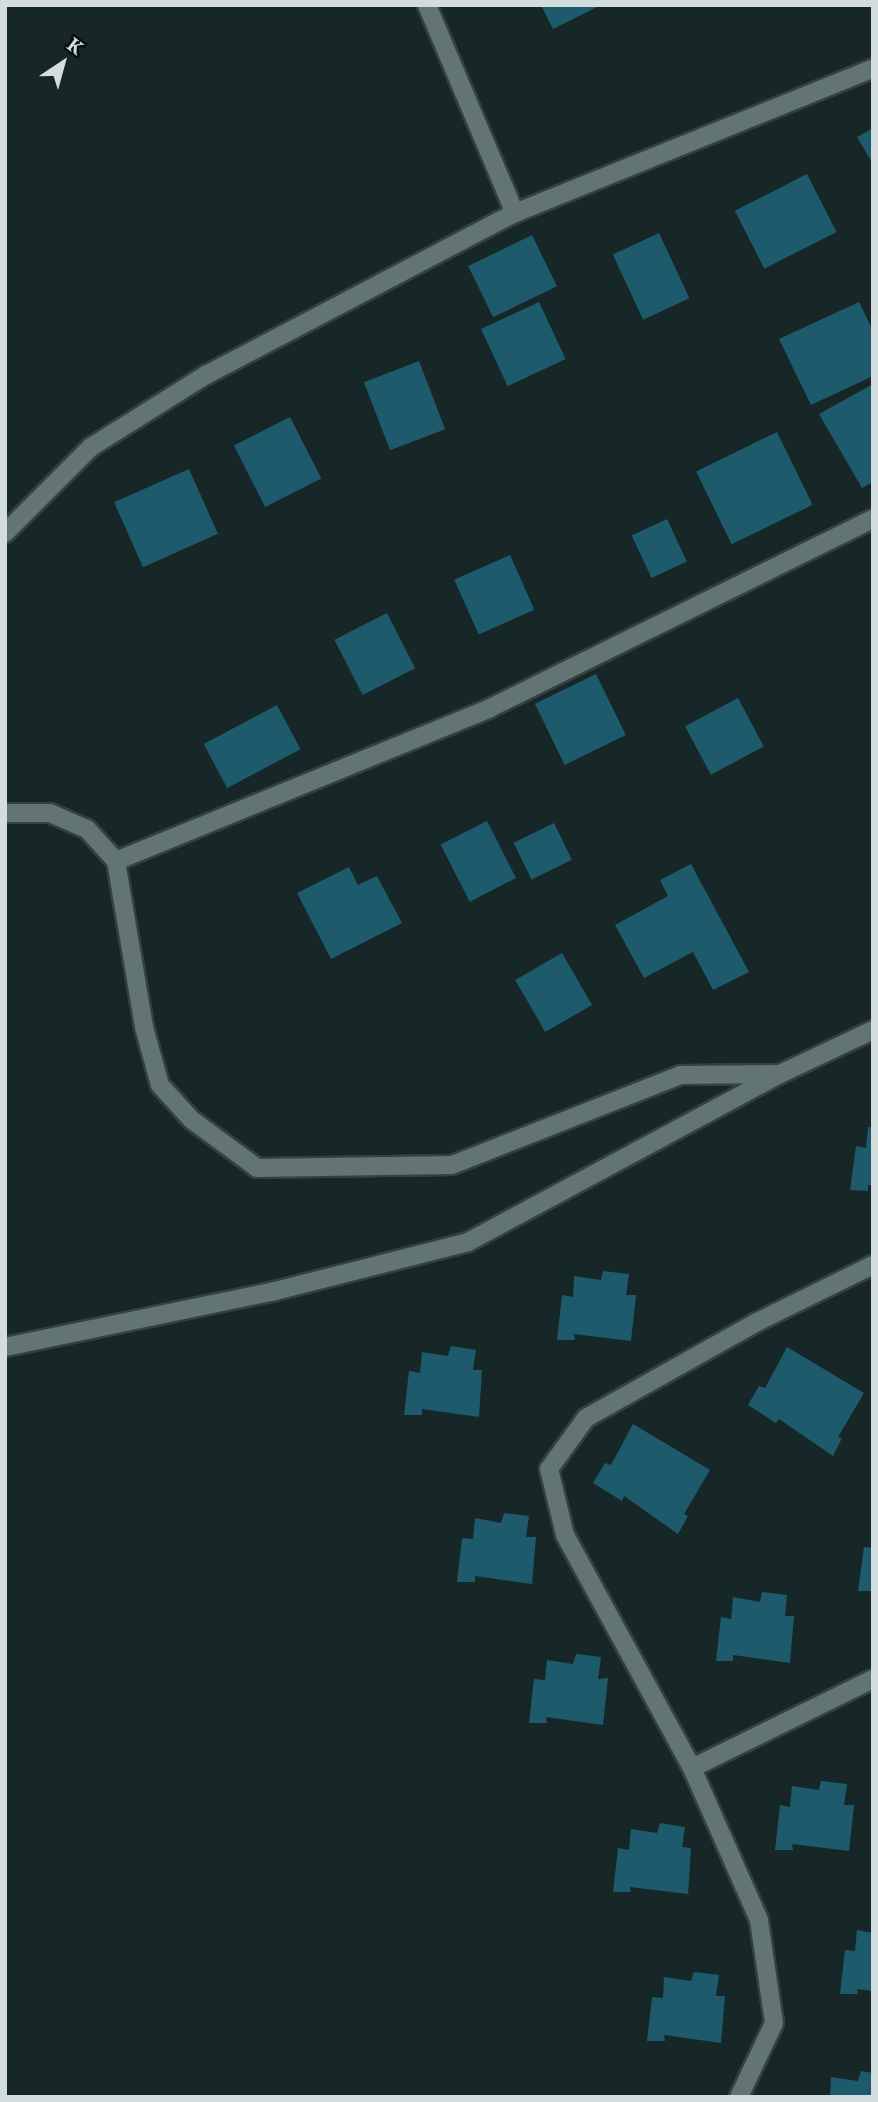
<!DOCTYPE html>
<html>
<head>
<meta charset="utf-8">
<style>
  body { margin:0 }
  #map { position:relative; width:878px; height:2102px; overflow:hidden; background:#172727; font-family:"Noto Serif",serif }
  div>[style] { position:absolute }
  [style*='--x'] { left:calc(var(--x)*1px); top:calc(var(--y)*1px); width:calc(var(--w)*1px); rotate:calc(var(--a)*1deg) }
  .building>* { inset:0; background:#1d5b6c; transform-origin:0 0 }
  .roads { filter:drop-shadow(2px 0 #354141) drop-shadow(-2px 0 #354141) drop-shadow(0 2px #354141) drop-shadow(0 -2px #354141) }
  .minor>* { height:18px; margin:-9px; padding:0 9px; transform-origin:9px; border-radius:9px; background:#627474 }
  .tertiary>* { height:18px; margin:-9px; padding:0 9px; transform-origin:9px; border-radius:9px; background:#627474 }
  span { translate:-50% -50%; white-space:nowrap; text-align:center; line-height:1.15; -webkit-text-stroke:5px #080f0f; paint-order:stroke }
  .frame { position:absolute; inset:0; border:7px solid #d3dddd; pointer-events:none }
  .north { position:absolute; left:28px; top:28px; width:70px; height:70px; -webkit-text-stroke:5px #080f0f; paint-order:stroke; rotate:36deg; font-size:19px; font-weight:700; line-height:28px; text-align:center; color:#d3dddd }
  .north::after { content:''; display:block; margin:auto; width:24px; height:32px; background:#d3dddd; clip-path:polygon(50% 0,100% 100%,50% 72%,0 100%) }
</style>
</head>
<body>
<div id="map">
  <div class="building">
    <i style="clip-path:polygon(541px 5px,601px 5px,553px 29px)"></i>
    <i style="clip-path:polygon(873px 128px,873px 164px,857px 137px)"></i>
    <i style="left:807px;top:174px;width:65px;height:81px;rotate:63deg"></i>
    <i style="left:659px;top:233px;width:72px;height:51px;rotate:65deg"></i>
    <i style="left:532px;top:235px;width:57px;height:71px;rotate:64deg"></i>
    <i style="left:539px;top:302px;width:63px;height:64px;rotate:65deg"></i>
    <i style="clip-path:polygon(859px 302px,873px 331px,873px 376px,811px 405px,779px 339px)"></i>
    <i style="left:419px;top:361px;width:73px;height:59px;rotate:69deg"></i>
    <i style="clip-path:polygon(873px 384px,873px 482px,862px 488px,819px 414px)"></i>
    <i style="left:290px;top:417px;width:69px;height:63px;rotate:63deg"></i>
    <i style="left:777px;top:432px;width:81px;height:90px;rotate:64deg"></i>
    <i style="left:189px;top:469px;width:71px;height:82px;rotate:66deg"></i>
    <i style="left:667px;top:519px;width:47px;height:39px;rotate:65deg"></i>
    <i style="left:510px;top:555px;width:60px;height:61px;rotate:66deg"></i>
    <i style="left:387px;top:613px;width:62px;height:59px;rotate:63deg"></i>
    <i style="left:596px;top:674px;width:68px;height:68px;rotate:64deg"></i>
    <i style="left:738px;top:698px;width:55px;height:60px;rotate:62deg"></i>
    <i style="left:277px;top:705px;width:50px;height:83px;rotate:62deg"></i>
    <i style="left:487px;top:821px;width:64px;height:52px;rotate:63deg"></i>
    <i style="left:554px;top:823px;width:41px;height:45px;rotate:64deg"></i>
    <i style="clip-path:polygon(691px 864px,749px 972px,713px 990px,693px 952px,644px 978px,615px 925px,668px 896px,660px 880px)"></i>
    <i style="clip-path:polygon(349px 867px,358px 885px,377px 876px,402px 923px,331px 959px,297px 893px)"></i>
    <i style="left:562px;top:953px;width:60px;height:54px;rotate:60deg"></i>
    <i style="clip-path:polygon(868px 1127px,873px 1128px,873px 1186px,868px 1185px,868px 1191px,850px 1190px,856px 1146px,866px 1148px)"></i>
    <i style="clip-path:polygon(603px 1271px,629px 1274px,626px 1295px,636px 1295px,631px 1341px,574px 1334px,575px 1340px,557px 1340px,562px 1295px,573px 1297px,574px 1276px,601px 1280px)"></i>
    <i style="clip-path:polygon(451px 1346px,476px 1350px,473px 1370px,482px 1370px,479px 1417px,422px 1409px,422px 1415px,404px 1415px,409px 1371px,420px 1373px,422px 1352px,448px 1356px)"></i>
    <i style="clip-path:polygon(787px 1347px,864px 1393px,838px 1437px,842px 1438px,833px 1456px,779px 1419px,776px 1423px,748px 1405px,759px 1386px,765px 1388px)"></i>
    <i style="clip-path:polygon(633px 1424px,710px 1470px,684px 1514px,688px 1516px,678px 1534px,624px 1496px,622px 1501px,593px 1483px,605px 1463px,611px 1465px)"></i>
    <i style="clip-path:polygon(504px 1513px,529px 1516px,526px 1537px,536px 1537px,532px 1584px,475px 1576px,475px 1582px,457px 1582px,462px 1538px,473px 1539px,475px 1518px,501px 1523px)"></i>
    <i style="clip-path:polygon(864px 1547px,873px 1548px,873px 1591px,858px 1591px)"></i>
    <i style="clip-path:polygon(762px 1592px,787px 1595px,785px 1616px,794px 1616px,790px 1663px,733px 1655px,733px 1661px,716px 1661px,721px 1617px,731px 1619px,733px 1597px,760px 1602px)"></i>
    <i style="clip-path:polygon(576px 1654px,601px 1657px,598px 1679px,608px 1678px,603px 1725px,546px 1717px,547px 1723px,529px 1723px,534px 1679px,545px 1680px,547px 1660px,573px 1664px)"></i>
    <i style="clip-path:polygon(821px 1781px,847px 1784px,844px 1805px,854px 1805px,849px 1851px,792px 1844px,793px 1850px,775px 1850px,780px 1805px,790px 1807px,792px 1786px,819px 1790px)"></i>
    <i style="clip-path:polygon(660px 1823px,685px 1827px,682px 1847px,691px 1848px,688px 1894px,630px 1887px,631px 1892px,613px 1892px,618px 1848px,629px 1850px,631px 1829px,657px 1833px)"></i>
    <i style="clip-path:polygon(857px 1930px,873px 1933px,873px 1991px,857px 1989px,858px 1994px,840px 1994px,845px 1950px,855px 1951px)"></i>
    <i style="clip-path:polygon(694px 1972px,719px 1975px,716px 1996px,725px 1996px,721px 2043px,664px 2035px,665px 2041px,647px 2041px,652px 1997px,663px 1998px,664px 1977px,691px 1981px)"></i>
    <i style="clip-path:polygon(861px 2071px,873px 2073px,873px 2097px,830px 2097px,831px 2077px,858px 2081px)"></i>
  </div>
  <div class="roads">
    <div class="minor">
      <i style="--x:427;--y:5;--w:226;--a:67.1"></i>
      <i style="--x:5;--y:533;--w:122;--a:-45"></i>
      <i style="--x:91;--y:447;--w:136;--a:-32.1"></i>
      <i style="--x:206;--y:375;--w:349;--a:-27.7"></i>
      <i style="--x:515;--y:213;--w:386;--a:-22"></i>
      <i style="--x:5;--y:813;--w:45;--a:0"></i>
      <i style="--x:50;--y:813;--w:40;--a:23.4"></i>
      <i style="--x:87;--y:829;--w:43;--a:47.8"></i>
      <i style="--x:116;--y:861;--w:168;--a:80.4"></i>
      <i style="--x:144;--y:1027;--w:60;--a:74.6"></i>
      <i style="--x:160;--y:1085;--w:47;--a:47.6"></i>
      <i style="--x:192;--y:1120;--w:81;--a:36.4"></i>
      <i style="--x:257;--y:1168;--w:195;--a:-0.9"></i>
      <i style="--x:452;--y:1165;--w:246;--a:-21.5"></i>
      <i style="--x:681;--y:1075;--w:99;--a:-0.6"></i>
      <i style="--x:780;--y:1074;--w:103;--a:-25.3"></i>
      <i style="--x:116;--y:861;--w:404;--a:-22.2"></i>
      <i style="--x:490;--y:708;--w:427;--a:-26.3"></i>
      <i style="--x:692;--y:1768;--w:202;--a:-26.2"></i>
      <i style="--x:739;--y:2097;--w:82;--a:-64.7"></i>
      <i style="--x:774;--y:2023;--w:104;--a:-98.3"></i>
      <i style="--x:759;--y:1920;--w:166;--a:-113.8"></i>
      <i style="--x:692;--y:1768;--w:265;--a:-118.6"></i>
      <i style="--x:565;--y:1535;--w:68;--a:-103.6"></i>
      <i style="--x:549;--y:1469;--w:63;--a:-54"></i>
      <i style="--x:586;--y:1418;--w:194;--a:-29.3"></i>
      <i style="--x:755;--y:1323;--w:131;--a:-26.2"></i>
    </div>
    <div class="tertiary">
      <i style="--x:5;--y:1347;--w:272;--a:-11.7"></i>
      <i style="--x:271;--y:1292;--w:203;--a:-14.2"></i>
      <i style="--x:468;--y:1242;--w:354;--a:-28.3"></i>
    </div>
  </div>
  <div class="frame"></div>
  <div class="north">K</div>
</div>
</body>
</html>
